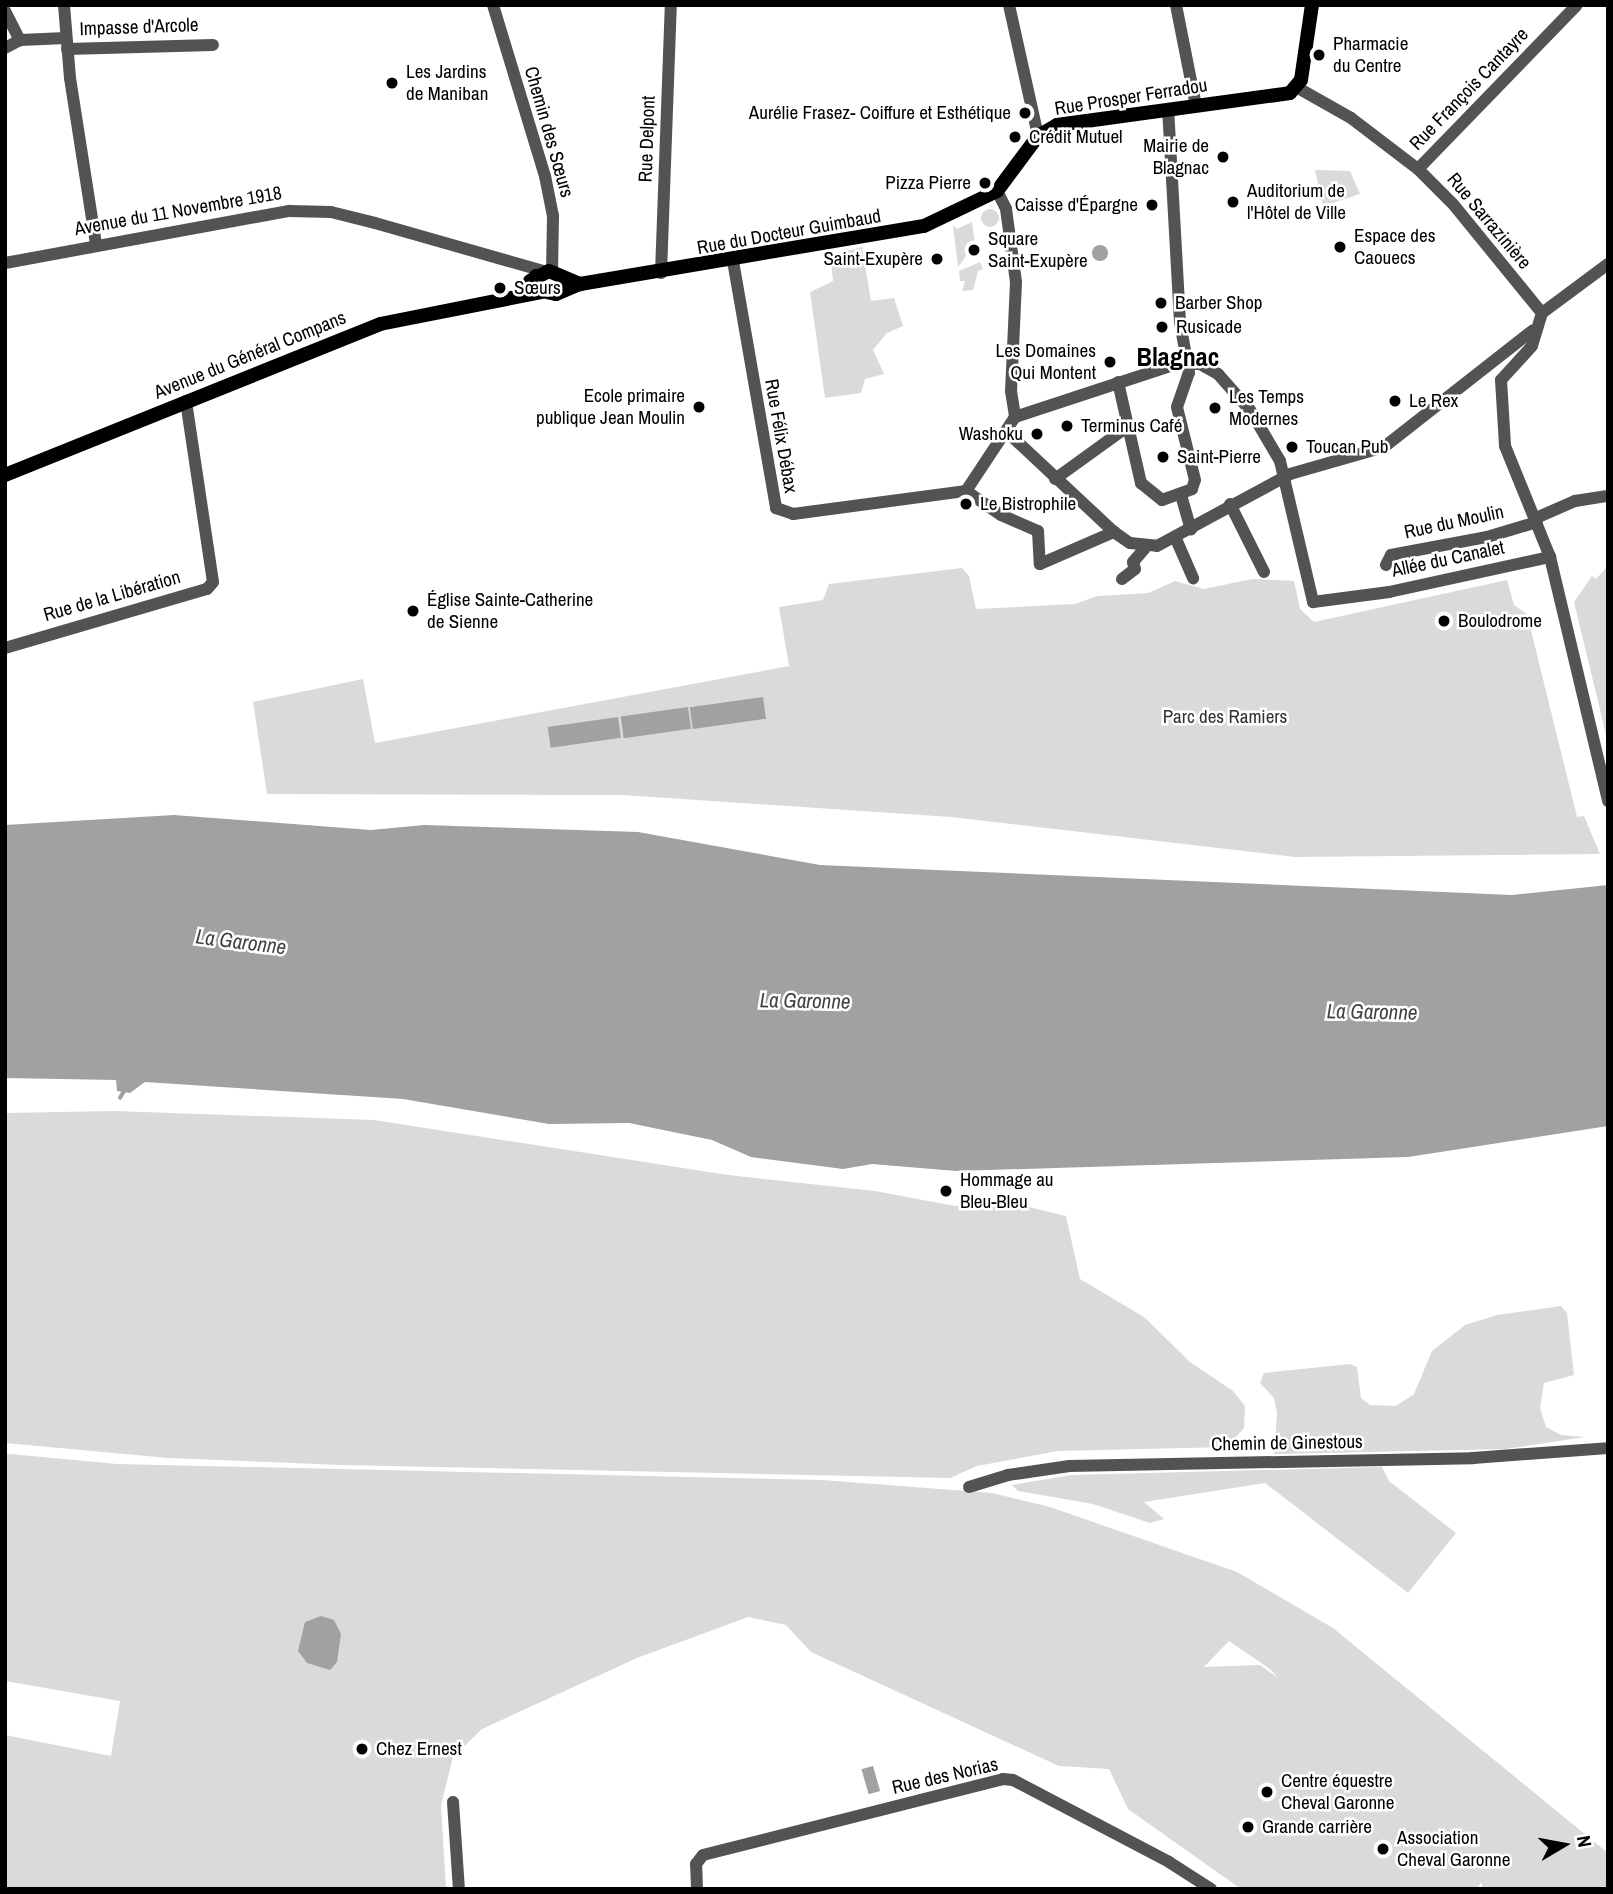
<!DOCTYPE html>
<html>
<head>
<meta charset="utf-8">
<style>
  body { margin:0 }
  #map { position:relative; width:1613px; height:1894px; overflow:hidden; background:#fff; font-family:"Archivo Narrow",sans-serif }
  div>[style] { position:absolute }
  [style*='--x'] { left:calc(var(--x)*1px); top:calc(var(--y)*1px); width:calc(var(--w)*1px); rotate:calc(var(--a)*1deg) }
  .green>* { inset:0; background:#dadada }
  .round { border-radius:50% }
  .water>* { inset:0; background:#a1a1a1; transform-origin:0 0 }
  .stream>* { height:3.5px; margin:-1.75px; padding:0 1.75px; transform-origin:1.75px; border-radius:1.75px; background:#a1a1a1 }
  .minor>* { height:12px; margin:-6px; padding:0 6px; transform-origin:6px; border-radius:6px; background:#535353 }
  .major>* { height:14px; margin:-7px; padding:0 7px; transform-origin:7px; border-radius:7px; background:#000 }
  .dots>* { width:19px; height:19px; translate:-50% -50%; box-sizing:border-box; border:4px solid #fff; border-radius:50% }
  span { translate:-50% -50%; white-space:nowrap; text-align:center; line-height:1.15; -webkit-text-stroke:5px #fff; paint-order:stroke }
  .street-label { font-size:19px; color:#000 }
  .poi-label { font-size:19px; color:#000 }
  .left { translate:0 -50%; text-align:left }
  .right { translate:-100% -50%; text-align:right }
  .park-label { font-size:19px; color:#313131 }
  .water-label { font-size:21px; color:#424242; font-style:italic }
  .district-label { font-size:26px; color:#000; font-weight:700 }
  .frame { position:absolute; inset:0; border:7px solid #000; pointer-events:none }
  .north { position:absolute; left:1529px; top:1810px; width:70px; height:70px; -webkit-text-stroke:5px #fff; paint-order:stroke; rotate:80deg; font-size:19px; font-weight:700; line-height:28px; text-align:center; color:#000 }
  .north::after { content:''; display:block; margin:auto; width:24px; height:32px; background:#000; clip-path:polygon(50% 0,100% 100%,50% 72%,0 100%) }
</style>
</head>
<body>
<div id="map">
  <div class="green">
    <i style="clip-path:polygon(1315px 170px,1350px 171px,1360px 194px,1323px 206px)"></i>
    <i class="round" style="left:981px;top:209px;width:18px;height:18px"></i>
    <i style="clip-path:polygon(972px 222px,975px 244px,958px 267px,953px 225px,957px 229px)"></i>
    <i style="clip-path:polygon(862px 247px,871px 301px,894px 298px,903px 326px,887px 333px,873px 350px,884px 374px,865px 379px,861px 393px,825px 398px,810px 292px,833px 281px,830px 255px)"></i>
    <i style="clip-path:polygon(980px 262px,983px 269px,978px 271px,973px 290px,962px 291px,965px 281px,960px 281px,959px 271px)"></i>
    <i style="clip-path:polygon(1608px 566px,1608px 743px,1574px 602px,1592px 576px,1596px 579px)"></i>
    <i style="clip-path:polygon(962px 568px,969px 576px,976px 609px,1075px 604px,1097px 596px,1148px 593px,1175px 581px,1204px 589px,1252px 579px,1294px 581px,1300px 609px,1314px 622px,1507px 580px,1514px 605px,1527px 614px,1577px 817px,1584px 816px,1600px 854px,1295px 857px,951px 817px,622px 795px,267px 794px,253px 702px,363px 679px,375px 743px,789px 666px,779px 607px,823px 600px,829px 584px)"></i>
    <i style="clip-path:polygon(115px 1111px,374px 1120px,728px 1175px,875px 1191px,955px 1206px,1029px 1207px,1066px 1216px,1080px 1279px,1144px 1317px,1190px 1362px,1233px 1391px,1245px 1406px,1244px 1428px,1227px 1447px,1058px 1451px,977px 1466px,950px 1478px,342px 1465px,168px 1458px,5px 1443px,5px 1113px)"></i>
    <i style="clip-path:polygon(1561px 1306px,1567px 1313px,1574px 1375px,1544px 1383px,1540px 1408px,1546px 1427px,1561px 1435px,1585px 1437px,1506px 1449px,1274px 1454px,1277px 1413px,1274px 1398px,1260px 1383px,1264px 1373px,1350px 1364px,1357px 1367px,1361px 1398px,1370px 1405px,1396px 1406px,1414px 1394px,1432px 1351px,1465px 1325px,1497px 1315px)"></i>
    <i style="clip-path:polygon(evenodd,10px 1454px,117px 1464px,822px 1480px,992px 1493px,1050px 1507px,1237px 1572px,1333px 1628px,1608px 1853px,1608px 1889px,1482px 1889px,1482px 1882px,1476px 1889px,1241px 1889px,1128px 1809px,1109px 1769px,1059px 1766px,811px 1652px,786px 1625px,748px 1617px,637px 1658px,482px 1729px,453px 1757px,441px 1805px,446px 1889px,5px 1889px,5px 1735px,111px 1756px,120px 1701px,5px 1681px,5px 1455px,10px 1454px,1229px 1641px,1270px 1669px,1278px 1678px,1260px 1665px,1204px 1667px,1229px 1641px)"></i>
    <i style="clip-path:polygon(1382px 1467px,1389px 1481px,1456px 1533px,1408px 1593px,1265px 1483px,1144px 1502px,1164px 1519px,1150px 1523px,1093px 1504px,1018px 1491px,1012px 1485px,1071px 1475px)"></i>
  </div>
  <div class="water">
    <i class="round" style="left:1092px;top:245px;width:16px;height:16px"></i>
    <i style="left:763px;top:697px;width:22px;height:74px;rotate:82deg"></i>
    <i style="left:688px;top:707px;width:22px;height:68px;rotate:82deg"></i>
    <i style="left:618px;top:717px;width:21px;height:71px;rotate:82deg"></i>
    <i style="clip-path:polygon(174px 815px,371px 830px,424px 825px,638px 832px,820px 865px,1512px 895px,1608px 885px,1608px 1126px,1408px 1157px,956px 1171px,872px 1164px,843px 1169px,751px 1157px,712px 1140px,629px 1123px,549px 1124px,403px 1099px,145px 1082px,130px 1093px,117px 1091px,116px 1080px,5px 1078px,5px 825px)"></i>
    <i style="clip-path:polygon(321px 1616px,334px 1620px,341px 1634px,337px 1662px,330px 1670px,307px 1663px,298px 1651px,305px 1622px)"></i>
    <i style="left:873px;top:1766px;width:26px;height:12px;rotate:74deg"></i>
  </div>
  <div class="stream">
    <i style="--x:120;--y:1098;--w:12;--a:-59"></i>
  </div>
  <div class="minor">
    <i style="--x:64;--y:5;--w:73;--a:85.3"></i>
    <i style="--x:70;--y:78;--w:168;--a:81.1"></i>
    <i style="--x:493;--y:5;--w:179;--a:73.1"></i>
    <i style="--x:545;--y:176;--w:41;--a:78.7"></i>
    <i style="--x:553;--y:216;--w:55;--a:91"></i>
    <i style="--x:1009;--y:5;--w:134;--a:77.5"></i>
    <i style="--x:1176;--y:5;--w:103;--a:78.8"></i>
    <i style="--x:5;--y:11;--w:33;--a:63"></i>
    <i style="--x:5;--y:48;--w:17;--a:-28"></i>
    <i style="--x:20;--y:40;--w:46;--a:-2.5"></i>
    <i style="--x:67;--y:49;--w:146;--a:-1.6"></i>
    <i style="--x:1298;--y:88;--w:61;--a:29.5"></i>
    <i style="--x:1351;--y:118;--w:84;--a:37.3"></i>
    <i style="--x:1418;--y:169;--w:49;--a:45"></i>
    <i style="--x:1453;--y:204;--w:141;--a:50.8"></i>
    <i style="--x:1418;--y:169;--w:228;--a:-45.9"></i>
    <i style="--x:997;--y:191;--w:20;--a:63"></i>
    <i style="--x:1006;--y:209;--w:74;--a:82.2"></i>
    <i style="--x:1016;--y:282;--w:109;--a:92.6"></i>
    <i style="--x:1011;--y:391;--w:26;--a:81"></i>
    <i style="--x:733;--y:261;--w:251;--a:80.1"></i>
    <i style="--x:776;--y:508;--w:18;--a:19"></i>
    <i style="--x:793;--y:514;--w:175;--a:-7.6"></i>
    <i style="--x:5;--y:263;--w:289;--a:-10.4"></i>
    <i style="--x:289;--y:211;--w:42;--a:1.4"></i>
    <i style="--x:331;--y:212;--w:45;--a:14"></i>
    <i style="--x:375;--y:223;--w:176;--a:15.9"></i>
    <i style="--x:661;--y:273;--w:268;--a:-87.9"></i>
    <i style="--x:1542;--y:313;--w:34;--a:107"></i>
    <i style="--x:1532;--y:346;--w:46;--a:132.4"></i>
    <i style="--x:1501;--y:380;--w:66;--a:86.5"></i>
    <i style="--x:1505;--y:446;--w:120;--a:67.9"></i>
    <i style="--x:1550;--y:557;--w:251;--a:76.6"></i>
    <i style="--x:1542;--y:313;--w:82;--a:-36.6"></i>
    <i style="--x:1118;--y:382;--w:104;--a:77.2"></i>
    <i style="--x:1141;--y:483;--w:27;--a:39"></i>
    <i style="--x:1162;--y:500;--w:32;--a:-20"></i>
    <i style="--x:1192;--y:489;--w:9;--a:-72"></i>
    <i style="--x:1195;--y:480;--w:75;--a:-103.9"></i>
    <i style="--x:1177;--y:407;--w:36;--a:-71"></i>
    <i style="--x:1189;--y:373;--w:52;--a:-100"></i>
    <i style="--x:1180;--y:322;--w:212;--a:-93.2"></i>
    <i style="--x:1006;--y:431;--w:148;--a:43.1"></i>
    <i style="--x:1114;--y:532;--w:19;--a:35"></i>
    <i style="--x:1130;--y:543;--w:27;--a:6"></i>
    <i style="--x:1157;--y:546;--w:151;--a:-28.4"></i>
    <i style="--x:1290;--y:474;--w:98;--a:-16"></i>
    <i style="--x:1384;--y:447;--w:189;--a:-38.1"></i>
    <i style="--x:1055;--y:479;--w:89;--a:-35.8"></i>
    <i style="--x:966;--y:491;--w:89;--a:-56.5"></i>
    <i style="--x:1015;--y:417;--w:169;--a:-18.2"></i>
    <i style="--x:1176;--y:364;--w:24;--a:0"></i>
    <i style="--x:1200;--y:364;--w:21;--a:29"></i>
    <i style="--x:1218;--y:374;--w:48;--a:48.4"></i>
    <i style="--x:1250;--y:410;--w:59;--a:59.5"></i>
    <i style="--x:1280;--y:461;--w:145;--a:76.8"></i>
    <i style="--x:1313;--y:602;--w:77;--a:-7.5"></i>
    <i style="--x:1389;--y:592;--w:165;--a:-12.3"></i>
    <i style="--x:966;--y:491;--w:42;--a:34.4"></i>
    <i style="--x:1001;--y:515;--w:40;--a:23.4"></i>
    <i style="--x:1038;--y:531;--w:33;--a:87"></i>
    <i style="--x:1040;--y:564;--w:81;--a:-23.4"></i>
    <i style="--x:1181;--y:495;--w:36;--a:74"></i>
    <i style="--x:1230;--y:504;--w:76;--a:63.4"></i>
    <i style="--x:1536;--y:518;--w:43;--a:-23.6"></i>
    <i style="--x:1575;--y:501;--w:33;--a:-9"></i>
    <i style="--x:1176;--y:539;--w:43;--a:66.4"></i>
    <i style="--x:1386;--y:565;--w:11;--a:-63"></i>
    <i style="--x:1391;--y:555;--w:98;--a:-10.6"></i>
    <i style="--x:1487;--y:537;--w:52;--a:-16.7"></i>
    <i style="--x:1122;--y:579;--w:16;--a:-38"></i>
    <i style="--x:1135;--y:569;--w:7;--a:-106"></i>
    <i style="--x:1133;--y:562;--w:18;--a:-49"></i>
    <i style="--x:5;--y:648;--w:210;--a:-16.3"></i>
    <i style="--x:207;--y:589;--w:9;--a:-49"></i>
    <i style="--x:213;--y:582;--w:183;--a:-98.5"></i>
    <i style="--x:969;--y:1487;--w:41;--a:-17.1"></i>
    <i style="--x:1008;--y:1475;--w:62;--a:-8.4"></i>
    <i style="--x:1069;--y:1466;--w:404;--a:-1.1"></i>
    <i style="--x:1473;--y:1458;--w:135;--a:-4.2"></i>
    <i style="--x:453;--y:1802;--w:87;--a:86.1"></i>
    <i style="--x:697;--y:1889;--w:25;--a:-92"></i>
    <i style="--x:696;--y:1864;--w:11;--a:-52"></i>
    <i style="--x:703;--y:1855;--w:309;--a:-14.2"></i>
    <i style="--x:1003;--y:1779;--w:10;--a:6"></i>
    <i style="--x:1013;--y:1780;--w:176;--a:27.7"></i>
    <i style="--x:1169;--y:1862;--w:50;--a:32.7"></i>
  </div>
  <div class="major">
    <i style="--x:536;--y:276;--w:14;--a:82"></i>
    <i style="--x:538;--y:290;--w:18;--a:13"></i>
    <i style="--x:556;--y:294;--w:26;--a:-23"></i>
    <i style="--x:580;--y:284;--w:349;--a:-9.6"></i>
    <i style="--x:924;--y:226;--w:81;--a:-25.6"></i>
    <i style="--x:997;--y:191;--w:69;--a:-53.3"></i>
    <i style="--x:1038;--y:136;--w:22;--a:-30"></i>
    <i style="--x:1057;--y:125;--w:235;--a:-7.8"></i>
    <i style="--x:1290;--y:93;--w:17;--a:-50"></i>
    <i style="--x:1301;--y:80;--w:76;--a:-81.7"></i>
    <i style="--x:530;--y:281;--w:21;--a:-28"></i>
    <i style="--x:549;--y:271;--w:34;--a:23"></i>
    <i style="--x:5;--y:475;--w:404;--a:-21.9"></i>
    <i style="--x:380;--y:324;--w:164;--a:-11.2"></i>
  </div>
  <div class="dots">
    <i style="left:1319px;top:55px;background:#000"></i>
    <i style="left:392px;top:83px;background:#000"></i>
    <i style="left:1025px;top:113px;background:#000"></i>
    <i style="left:1015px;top:137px;background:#000"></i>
    <i style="left:1223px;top:157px;background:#000"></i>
    <i style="left:985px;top:183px;background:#000"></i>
    <i style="left:1233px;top:202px;background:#000"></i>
    <i style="left:1152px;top:205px;background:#000"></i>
    <i style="left:1340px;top:247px;background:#000"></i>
    <i style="left:974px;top:250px;background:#000"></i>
    <i style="left:937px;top:259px;background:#000"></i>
    <i style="left:500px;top:288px;background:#000"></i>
    <i style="left:1161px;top:303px;background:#000"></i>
    <i style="left:1162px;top:327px;background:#000"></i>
    <i style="left:1110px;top:362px;background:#000"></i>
    <i style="left:1395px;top:401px;background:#000"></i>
    <i style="left:699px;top:407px;background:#000"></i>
    <i style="left:1215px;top:408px;background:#000"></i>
    <i style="left:1067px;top:426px;background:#000"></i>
    <i style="left:1037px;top:434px;background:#000"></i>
    <i style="left:1292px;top:447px;background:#000"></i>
    <i style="left:1163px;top:457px;background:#000"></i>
    <i style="left:966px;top:504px;background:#000"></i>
    <i style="left:413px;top:611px;background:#000"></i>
    <i style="left:1444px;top:621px;background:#000"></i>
    <i style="left:946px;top:1191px;background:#000"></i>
    <i style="left:362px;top:1749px;background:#000"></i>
    <i style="left:1267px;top:1792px;background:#000"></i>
    <i style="left:1248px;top:1827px;background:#000"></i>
    <i style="left:1383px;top:1849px;background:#000"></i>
  </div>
  <div class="street-label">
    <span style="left:139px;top:27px;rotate:-2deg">Impasse d'Arcole</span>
    <span style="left:1469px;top:89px;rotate:-46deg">Rue François Cantayre</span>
    <span style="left:1131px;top:97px;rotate:-9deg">Rue Prosper Ferradou</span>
    <span style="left:549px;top:132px;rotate:74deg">Chemin des Sœurs</span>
    <span style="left:647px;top:139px;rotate:-88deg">Rue Delpont</span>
    <span style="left:178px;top:211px;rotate:-10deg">Avenue du 11 Novembre 1918</span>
    <span style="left:1489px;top:221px;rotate:50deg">Rue Sarrazinière</span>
    <span style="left:789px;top:232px;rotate:-10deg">Rue du Docteur Guimbaud</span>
    <span style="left:250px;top:355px;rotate:-22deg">Avenue du Général Compans</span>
    <span style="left:781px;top:436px;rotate:80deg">Rue Félix Débax</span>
    <span style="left:1454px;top:522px;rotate:-12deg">Rue du Moulin</span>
    <span style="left:1448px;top:559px;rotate:-12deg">Allée du Canalet</span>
    <span style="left:112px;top:596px;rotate:-16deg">Rue de la Libération</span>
    <span style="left:1287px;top:1443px;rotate:-1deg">Chemin de Ginestous</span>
    <span style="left:945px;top:1776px;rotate:-13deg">Rue des Norias</span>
  </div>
  <div class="poi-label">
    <span class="left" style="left:1333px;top:55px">Pharmacie<br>du Centre</span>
    <span class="left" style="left:406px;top:83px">Les Jardins<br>de Maniban</span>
    <span class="right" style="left:1011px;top:113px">Aurélie Frasez- Coiffure et Esthétique</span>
    <span class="left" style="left:1029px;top:137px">Crédit Mutuel</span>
    <span class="right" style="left:1209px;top:157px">Mairie de<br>Blagnac</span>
    <span class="right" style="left:971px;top:183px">Pizza Pierre</span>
    <span class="left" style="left:1247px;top:202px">Auditorium de<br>l'Hôtel de Ville</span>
    <span class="right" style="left:1138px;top:205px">Caisse d'Épargne</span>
    <span class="left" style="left:1354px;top:247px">Espace des<br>Caouecs</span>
    <span class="left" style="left:988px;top:250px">Square<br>Saint-Exupère</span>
    <span class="right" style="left:923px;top:259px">Saint-Exupère</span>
    <span class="left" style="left:514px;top:288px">Sœurs</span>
    <span class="left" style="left:1175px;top:303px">Barber Shop</span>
    <span class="left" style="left:1176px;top:327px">Rusicade</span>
    <span class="right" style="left:1096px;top:362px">Les Domaines<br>Qui Montent</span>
    <span class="right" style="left:685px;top:407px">Ecole primaire<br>publique Jean Moulin</span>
    <span class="left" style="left:1229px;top:408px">Les Temps<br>Modernes</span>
    <span class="left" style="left:1409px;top:401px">Le Rex</span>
    <span class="left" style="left:1081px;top:426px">Terminus Café</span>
    <span class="right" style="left:1023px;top:434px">Washoku</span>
    <span class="left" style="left:1306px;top:447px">Toucan Pub</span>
    <span class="left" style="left:1177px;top:457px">Saint-Pierre</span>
    <span class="left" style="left:980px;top:504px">Le Bistrophile</span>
    <span class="left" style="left:427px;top:611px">Église Sainte-Catherine<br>de Sienne</span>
    <span class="left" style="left:1458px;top:621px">Boulodrome</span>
    <span class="left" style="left:960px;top:1191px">Hommage au<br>Bleu-Bleu</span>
    <span class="left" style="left:376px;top:1749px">Chez Ernest</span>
    <span class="left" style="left:1281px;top:1792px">Centre équestre<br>Cheval Garonne</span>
    <span class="left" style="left:1262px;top:1827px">Grande carrière</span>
    <span class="left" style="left:1397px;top:1849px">Association<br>Cheval Garonne</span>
  </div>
  <div class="park-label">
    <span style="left:1225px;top:717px">Parc des Ramiers</span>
  </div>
  <div class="water-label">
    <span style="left:241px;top:942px;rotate:7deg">La Garonne</span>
    <span style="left:805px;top:1001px;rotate:1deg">La Garonne</span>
    <span style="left:1372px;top:1012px;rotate:1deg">La Garonne</span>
  </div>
  <div class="district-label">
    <span style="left:1178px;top:357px">Blagnac</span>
  </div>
  <div class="frame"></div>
  <div class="north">N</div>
</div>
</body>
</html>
